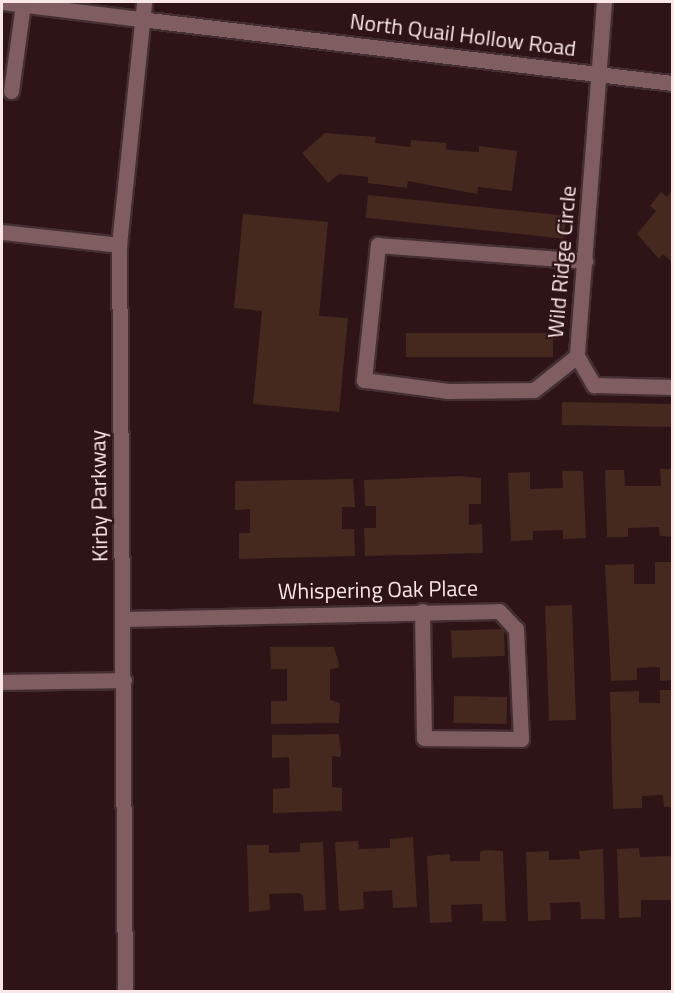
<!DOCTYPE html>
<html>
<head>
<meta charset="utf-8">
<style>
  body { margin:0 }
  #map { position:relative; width:674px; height:993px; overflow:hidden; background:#2e1317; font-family:"Titillium Web",sans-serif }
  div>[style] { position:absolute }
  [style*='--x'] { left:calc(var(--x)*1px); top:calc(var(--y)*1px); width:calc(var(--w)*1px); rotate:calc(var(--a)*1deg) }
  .building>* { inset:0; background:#45291f; transform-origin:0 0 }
  .roads { filter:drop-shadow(2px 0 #432f31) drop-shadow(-2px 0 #432f31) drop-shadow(0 2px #432f31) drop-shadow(0 -2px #432f31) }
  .service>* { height:15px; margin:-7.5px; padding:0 7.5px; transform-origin:7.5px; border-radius:7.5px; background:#7f5d61 }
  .minor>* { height:15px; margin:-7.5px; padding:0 7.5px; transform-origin:7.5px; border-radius:7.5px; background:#7f5d61 }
  .secondary>* { height:15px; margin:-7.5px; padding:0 7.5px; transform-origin:7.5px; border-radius:7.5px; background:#7f5d61 }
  span { translate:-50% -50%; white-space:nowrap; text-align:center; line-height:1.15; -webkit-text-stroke:4.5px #2e1317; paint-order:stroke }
  .street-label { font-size:22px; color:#fae6e7 }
  .frame { position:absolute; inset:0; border:3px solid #fae6e7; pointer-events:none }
</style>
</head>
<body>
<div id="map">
  <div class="building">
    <i style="clip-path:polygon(325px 133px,376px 137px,375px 143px,410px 147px,411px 140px,446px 143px,446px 149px,450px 150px,479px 152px,479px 146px,517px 151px,512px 191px,478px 187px,477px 194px,408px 181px,407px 188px,368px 183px,368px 177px,339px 174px,328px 183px,302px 153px)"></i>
    <i style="clip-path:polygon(672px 190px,672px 262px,663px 254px,659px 259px,637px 234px,656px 211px,650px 206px,661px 192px,667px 197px)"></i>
    <i style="left:368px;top:195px;width:199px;height:23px;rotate:6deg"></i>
    <i style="clip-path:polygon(243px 214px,328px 222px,319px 316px,348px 318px,339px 412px,253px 404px,262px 311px,234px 308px)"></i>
    <i style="left:553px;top:333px;width:24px;height:147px;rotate:90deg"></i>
    <i style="left:562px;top:402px;width:110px;height:23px;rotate:1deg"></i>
    <i style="clip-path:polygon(660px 469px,672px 469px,672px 537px,660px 536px,659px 527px,628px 528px,628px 537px,607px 537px,605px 470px,624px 470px,625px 486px,661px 486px)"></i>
    <i style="clip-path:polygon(562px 471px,583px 471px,586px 538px,563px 539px,563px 530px,533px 531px,533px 540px,511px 541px,508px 473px,530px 472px,530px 489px,563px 488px)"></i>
    <i style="clip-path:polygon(461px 476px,481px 478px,481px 504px,469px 504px,469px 525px,482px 524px,483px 553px,365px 556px,364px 528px,376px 528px,376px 506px,365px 506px,364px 480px)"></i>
    <i style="clip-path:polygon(353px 479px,355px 507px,342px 507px,342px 529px,354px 529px,355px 556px,239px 559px,239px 533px,250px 533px,250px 509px,235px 510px,235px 481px)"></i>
    <i style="clip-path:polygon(655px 562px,672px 562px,672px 680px,660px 681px,660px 667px,637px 668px,637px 680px,611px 681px,605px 565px,634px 564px,634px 584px,655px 584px)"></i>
    <i style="left:572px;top:605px;width:115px;height:27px;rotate:88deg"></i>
    <i style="left:504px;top:629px;width:27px;height:53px;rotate:88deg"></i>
    <i style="clip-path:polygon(270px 647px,334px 647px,339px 664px,338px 668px,330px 669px,330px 700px,340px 703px,339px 723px,271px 724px,271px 701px,287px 701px,287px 669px,271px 669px)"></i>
    <i style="clip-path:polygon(660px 690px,672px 690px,672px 807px,664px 807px,663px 795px,642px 796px,642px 808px,613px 809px,610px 692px,639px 691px,639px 703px,660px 703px)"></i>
    <i style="left:454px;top:696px;width:53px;height:27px;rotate:1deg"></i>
    <i style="clip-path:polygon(339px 734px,341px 753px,340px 757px,332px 756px,332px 787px,342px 788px,342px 811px,273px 813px,273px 789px,290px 788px,289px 757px,272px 758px,272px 735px)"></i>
    <i style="clip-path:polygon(413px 837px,417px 907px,393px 908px,392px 890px,363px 892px,364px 909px,339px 911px,335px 842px,358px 841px,359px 849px,390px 848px,390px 839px)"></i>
    <i style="clip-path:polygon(323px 842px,326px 910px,304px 911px,303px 895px,298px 893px,269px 894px,270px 910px,249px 912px,247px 845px,269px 845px,269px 853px,300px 852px,300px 843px)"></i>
    <i style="clip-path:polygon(639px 848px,640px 857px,672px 856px,672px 900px,641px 900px,641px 917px,619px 918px,617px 849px)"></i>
    <i style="clip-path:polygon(603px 849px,605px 919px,581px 919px,580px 902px,550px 903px,551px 920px,528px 921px,526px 852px,549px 851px,549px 860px,580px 859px,579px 851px)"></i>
    <i style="clip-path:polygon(485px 850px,503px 851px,506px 921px,483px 921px,482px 904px,451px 905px,452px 922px,430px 923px,427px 856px,450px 854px,450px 861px,480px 861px,480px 852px)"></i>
  </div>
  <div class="roads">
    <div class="service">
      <i style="--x:2;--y:2;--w:139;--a:7"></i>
      <i style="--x:11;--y:91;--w:88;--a:-82.1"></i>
      <i style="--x:577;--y:356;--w:55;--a:141.7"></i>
      <i style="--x:534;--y:390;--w:86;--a:179.3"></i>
      <i style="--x:448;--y:391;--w:85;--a:-172.5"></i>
      <i style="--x:364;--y:380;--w:136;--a:-84.1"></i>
      <i style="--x:378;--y:245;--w:208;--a:4.4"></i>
      <i style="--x:422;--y:611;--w:127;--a:89.1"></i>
      <i style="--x:424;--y:738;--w:97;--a:0.6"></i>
      <i style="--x:2;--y:682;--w:122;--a:-0.9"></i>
    </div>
    <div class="minor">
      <i style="--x:604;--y:2;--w:355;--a:94.4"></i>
      <i style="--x:577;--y:356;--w:34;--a:60"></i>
      <i style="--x:594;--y:385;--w:78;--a:1.5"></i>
      <i style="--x:140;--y:19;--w:536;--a:6.86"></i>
      <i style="--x:2;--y:232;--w:118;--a:6.3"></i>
      <i style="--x:123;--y:619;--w:376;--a:-1.2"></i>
      <i style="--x:499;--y:611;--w:25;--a:47"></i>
      <i style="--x:516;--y:629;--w:110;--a:87.4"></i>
    </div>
    <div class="secondary">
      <i style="--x:125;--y:992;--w:747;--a:-90.46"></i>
      <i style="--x:119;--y:245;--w:244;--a:-84.1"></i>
    </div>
  </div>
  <div class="street-label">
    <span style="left:463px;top:35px;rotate:7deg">North Quail Hollow Road</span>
    <span style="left:562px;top:262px;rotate:-85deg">Wild Ridge Circle</span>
    <span style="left:99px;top:496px;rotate:-91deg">Kirby Parkway</span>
    <span style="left:378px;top:590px;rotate:-1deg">Whispering Oak Place</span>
  </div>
  <div class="frame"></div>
</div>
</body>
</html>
